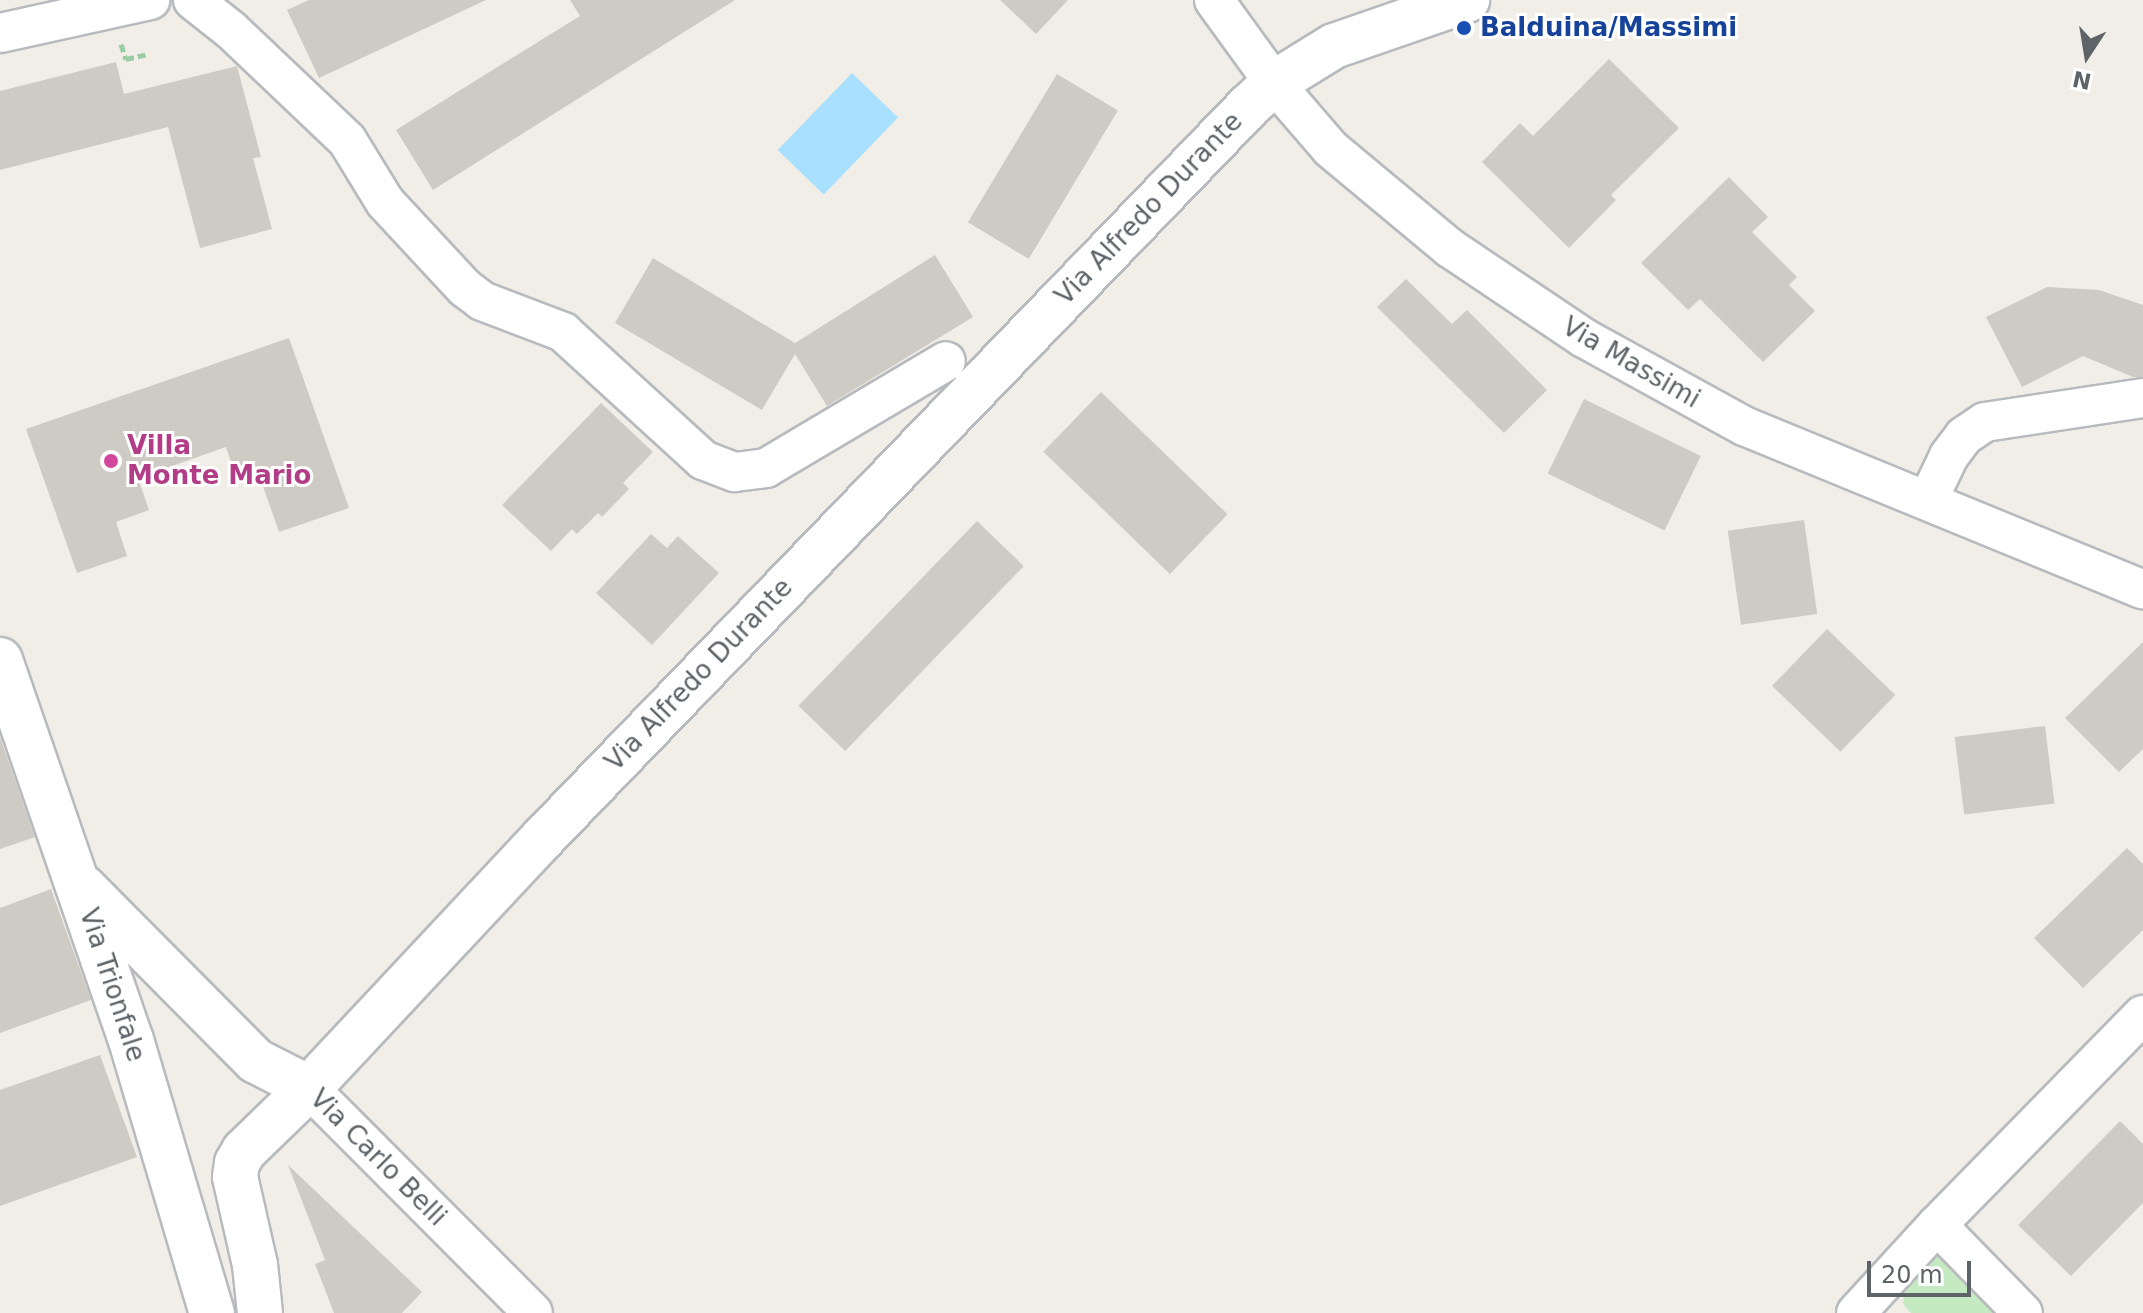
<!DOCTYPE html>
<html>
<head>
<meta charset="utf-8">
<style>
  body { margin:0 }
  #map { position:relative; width:2143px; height:1313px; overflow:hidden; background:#f1eee7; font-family:"DejaVu Sans",sans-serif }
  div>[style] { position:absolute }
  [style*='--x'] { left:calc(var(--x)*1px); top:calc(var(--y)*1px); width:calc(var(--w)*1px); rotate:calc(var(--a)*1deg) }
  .green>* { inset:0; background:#c5eac2 }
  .water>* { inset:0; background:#a9e0ff; transform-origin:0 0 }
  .building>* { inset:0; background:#cecbc5; transform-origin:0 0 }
  .path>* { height:5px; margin-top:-2.5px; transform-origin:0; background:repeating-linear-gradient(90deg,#9acca4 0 8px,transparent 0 12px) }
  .roads { filter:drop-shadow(2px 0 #b7babe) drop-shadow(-2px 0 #b7babe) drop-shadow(0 2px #b7babe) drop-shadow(0 -2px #b7babe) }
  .street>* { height:38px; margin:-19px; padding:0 19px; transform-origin:19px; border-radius:19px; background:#fff }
  .secondary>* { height:44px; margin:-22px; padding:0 22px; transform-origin:22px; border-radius:22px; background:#fff }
  .dots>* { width:22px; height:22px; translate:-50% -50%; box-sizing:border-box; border:4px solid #fff; border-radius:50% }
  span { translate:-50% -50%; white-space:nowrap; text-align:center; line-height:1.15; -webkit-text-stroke:6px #fff; paint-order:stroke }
  .transit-label { font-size:26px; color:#164399; font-weight:700 }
  .left { translate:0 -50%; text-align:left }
  .street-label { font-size:26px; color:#5e6368 }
  .hotel-label { font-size:26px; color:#b23c85; font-weight:700 }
  .north { position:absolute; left:2047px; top:16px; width:80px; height:80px; -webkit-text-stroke:6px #fff; paint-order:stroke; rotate:192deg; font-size:22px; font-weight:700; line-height:32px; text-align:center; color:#5e6368 }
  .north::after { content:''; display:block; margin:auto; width:28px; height:36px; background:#5e6368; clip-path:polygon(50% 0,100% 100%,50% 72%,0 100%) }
  .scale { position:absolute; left:1867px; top:1261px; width:104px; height:36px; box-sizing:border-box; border:4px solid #5e6368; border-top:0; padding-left:10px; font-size:24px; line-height:28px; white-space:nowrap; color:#5e6368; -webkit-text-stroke:6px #fff; paint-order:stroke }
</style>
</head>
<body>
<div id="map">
  <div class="green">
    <i style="clip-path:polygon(1945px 1253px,2012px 1313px,1911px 1313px,1903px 1304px,1905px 1288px,1938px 1254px)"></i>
  </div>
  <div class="water">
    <i style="left:852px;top:73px;width:64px;height:107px;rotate:44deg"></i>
  </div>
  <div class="building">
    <i style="clip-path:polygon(309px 0,486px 0,319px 78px,287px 10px)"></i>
    <i style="clip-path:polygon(570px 0,735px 0,433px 190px,396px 130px,580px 16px)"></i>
    <i style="clip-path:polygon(1000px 0,1068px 0,1036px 34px)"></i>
    <i style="clip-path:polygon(1609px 59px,1679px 128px,1611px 195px,1616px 200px,1569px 248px,1482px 162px,1520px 123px,1533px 136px)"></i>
    <i style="clip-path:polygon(116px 62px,124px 94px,237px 66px,261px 157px,253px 158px,272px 229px,200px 248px,168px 127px,0 170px,0 91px)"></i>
    <i style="left:1057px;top:74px;width:71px;height:173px;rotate:31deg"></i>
    <i style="clip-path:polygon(1729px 177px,1768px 217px,1752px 232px,1797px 277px,1789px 285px,1815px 311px,1763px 362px,1700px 299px,1688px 310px,1641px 263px)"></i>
    <i style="clip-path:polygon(935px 255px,973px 317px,827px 406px,795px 354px,762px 410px,615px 323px,653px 258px,795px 343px)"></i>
    <i style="clip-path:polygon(1406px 279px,1452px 324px,1467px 310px,1547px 390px,1504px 433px,1377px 307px)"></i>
    <i style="clip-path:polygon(2047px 287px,2099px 290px,2143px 305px,2143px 377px,2133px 377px,2083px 356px,2022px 387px,1986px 317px)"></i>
    <i style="clip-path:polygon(289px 338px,349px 508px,279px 532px,259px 475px,238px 483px,226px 447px,138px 478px,149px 510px,116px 522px,127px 556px,77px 573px,26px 429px)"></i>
    <i style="left:1101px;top:392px;width:176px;height:83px;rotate:44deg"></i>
    <i style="left:1584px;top:399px;width:130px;height:83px;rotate:26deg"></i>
    <i style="clip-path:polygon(601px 403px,653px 452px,623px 483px,629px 489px,602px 517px,598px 513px,577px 534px,572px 529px,551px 551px,502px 505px)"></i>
    <i style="left:1804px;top:520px;width:95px;height:77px;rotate:82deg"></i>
    <i style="left:977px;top:521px;width:65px;height:257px;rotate:44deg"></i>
    <i style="clip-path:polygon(651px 534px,667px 548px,678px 536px,719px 573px,652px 645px,596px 593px)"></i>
    <i style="left:1827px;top:629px;width:95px;height:79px;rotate:44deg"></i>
    <i style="clip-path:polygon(2143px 642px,2143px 749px,2119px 772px,2065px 718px)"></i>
    <i style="left:2045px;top:726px;width:78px;height:91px;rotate:83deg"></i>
    <i style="clip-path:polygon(0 737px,35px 837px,0 849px)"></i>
    <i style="clip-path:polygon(2127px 848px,2143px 864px,2143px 930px,2083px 988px,2034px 938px)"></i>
    <i style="clip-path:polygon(51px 889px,91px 1000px,0 1033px,0 908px)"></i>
    <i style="clip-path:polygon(100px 1055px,137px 1157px,0 1206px,0 1090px)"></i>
    <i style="clip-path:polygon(2120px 1121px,2143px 1144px,2143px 1203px,2071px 1276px,2018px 1225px)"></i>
    <i style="clip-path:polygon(288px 1165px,422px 1292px,402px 1313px,334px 1313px,315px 1264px,325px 1260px)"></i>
  </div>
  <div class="path">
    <i style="--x:121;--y:44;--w:16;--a:72"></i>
    <i style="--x:126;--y:59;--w:23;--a:-13"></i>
  </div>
  <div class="roads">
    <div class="street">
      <i style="--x:193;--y:0;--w:48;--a:38.3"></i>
      <i style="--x:231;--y:30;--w:160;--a:43.5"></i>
      <i style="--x:347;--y:140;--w:73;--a:58.5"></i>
      <i style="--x:385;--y:202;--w:117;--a:47.1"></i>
      <i style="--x:465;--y:288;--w:21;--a:37"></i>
      <i style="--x:482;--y:301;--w:87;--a:20.9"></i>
      <i style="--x:563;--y:332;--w:190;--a:42.4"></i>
      <i style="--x:703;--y:460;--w:34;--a:21"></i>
      <i style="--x:735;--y:472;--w:31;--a:-7"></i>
      <i style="--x:766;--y:468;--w:209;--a:-30.7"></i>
      <i style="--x:1214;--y:0;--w:102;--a:54.1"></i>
      <i style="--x:1274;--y:83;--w:87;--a:49.2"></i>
      <i style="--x:1331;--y:149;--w:155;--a:39.8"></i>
      <i style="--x:1450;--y:248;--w:161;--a:33.9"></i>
      <i style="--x:1584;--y:338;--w:183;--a:28.8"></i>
      <i style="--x:1744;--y:426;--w:431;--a:22.3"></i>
      <i style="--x:0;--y:33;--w:154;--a:-12.4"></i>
      <i style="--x:1928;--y:500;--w:49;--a:-64.5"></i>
      <i style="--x:1949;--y:456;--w:25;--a:-53"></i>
      <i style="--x:1964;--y:436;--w:25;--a:-34"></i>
      <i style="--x:1985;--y:422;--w:160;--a:-8.6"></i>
      <i style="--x:309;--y:1088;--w:317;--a:45.1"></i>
      <i style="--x:1937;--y:1225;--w:123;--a:45.7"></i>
      <i style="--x:1856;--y:1313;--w:120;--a:-47.4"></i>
      <i style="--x:1937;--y:1225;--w:294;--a:-45.6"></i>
    </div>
    <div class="secondary">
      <i style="--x:0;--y:660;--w:402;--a:71"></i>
      <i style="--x:131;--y:1040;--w:285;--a:73.5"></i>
      <i style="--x:83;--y:887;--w:245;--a:45.2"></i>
      <i style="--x:256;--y:1061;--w:59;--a:27"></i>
      <i style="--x:260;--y:1313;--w:48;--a:-95.9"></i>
      <i style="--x:255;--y:1265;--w:90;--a:-102.8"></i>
      <i style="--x:235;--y:1177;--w:14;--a:-82"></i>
      <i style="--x:237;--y:1163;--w:14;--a:-60"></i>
      <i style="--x:244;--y:1151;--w:91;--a:-44.1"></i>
      <i style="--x:309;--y:1088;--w:342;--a:-46.9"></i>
      <i style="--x:543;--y:838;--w:1017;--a:-46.04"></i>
      <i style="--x:1249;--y:106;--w:34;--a:-43"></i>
      <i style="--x:1274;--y:83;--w:70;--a:-31.7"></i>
      <i style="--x:1334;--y:46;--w:141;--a:-19.1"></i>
    </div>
  </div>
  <div class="dots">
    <i style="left:1464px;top:28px;background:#1a4fb4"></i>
    <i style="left:111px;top:461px;background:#d1479c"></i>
  </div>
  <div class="transit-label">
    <span class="left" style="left:1480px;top:28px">Balduina/Massimi</span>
  </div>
  <div class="street-label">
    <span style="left:1149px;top:209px;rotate:-46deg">Via Alfredo Durante</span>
    <span style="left:1631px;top:363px;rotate:30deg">Via Massimi</span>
    <span style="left:699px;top:675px;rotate:-46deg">Via Alfredo Durante</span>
    <span style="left:112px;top:985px;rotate:72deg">Via Trionfale</span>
    <span style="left:378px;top:1158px;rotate:45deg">Via Carlo Belli</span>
  </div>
  <div class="hotel-label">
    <span class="left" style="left:127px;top:461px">Villa<br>Monte Mario</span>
  </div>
  <div class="north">N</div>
  <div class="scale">20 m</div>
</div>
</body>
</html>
